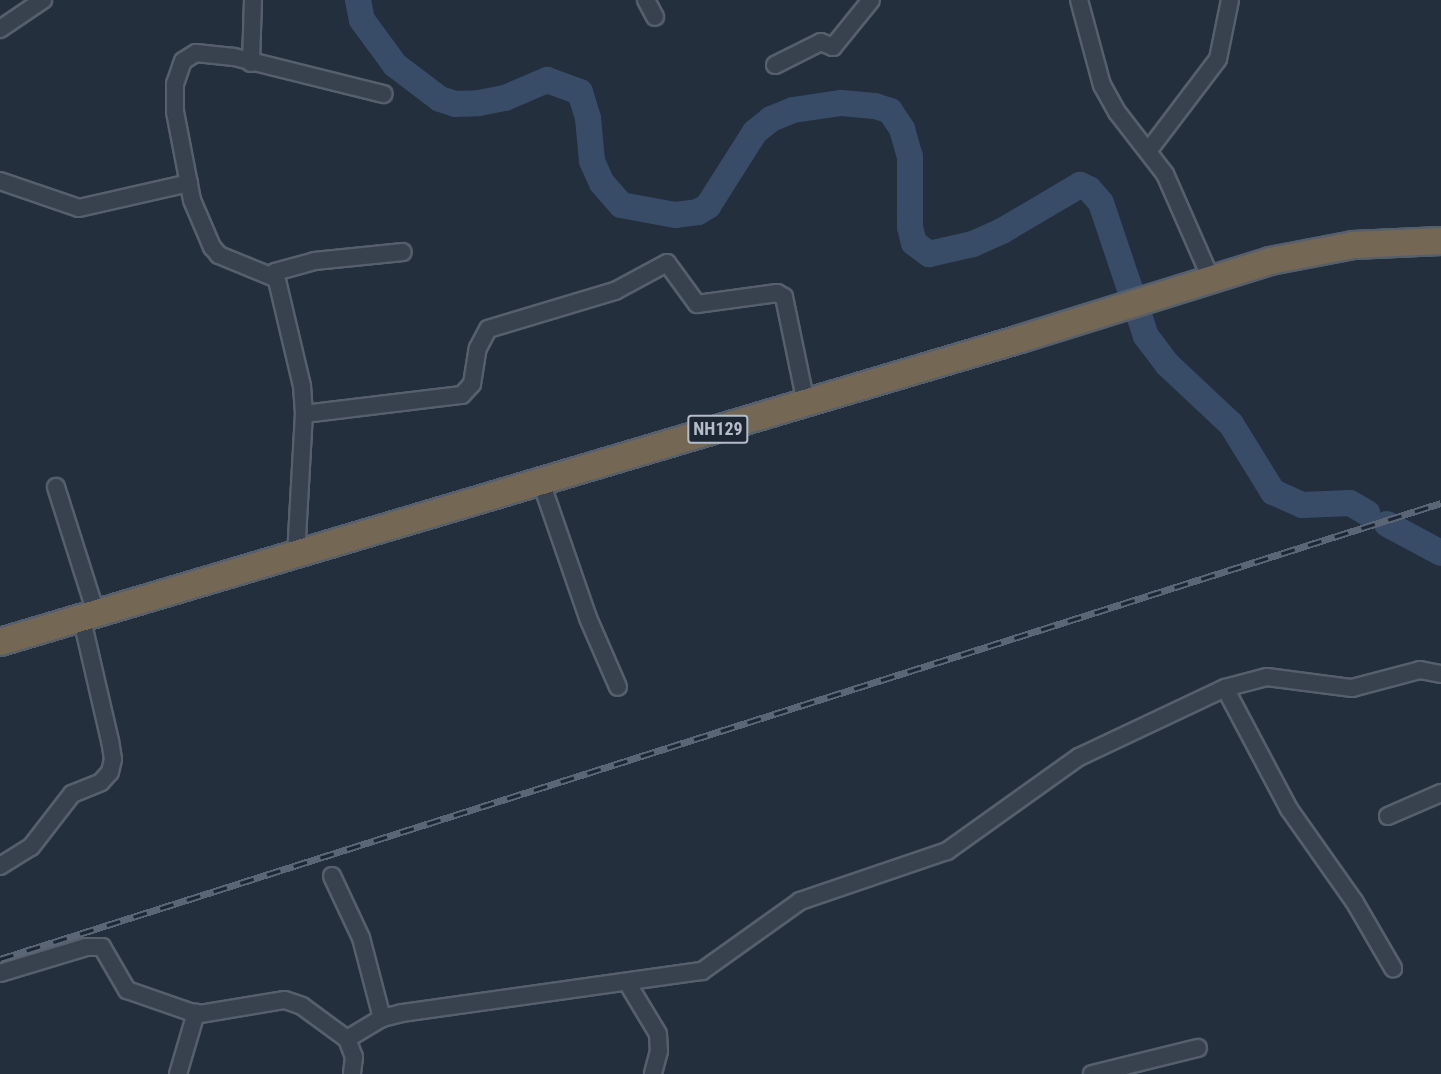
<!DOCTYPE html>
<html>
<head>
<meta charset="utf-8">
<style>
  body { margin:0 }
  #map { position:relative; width:1441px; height:1074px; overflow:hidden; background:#242f3e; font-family:"Roboto Condensed",sans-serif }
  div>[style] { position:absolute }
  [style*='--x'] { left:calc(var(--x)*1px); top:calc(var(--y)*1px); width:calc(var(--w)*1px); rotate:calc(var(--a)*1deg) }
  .river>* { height:26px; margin:-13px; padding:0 13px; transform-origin:13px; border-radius:13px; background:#394c67 }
  .roads { filter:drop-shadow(2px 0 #565f6c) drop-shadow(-2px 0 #565f6c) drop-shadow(0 2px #565f6c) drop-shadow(0 -2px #565f6c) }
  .minor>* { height:16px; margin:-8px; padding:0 8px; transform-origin:8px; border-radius:8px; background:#38414e }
  .highway>* { height:26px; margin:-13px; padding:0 13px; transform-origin:13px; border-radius:13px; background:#746855 }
  .rail>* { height:7px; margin-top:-3.5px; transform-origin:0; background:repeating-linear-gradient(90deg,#1d2633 0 14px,#5a6575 0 28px); box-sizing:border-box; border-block:2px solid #5a6575 }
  span { translate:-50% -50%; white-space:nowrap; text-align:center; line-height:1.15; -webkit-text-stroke:6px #1d2633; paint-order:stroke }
  .shield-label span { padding:2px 4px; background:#1d2633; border:2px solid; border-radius:4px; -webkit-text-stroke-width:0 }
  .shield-label { font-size:18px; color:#b4bcc9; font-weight:700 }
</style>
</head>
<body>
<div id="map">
  <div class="river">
    <i style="--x:358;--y:0;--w:20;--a:79"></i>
    <i style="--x:362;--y:20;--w:56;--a:53.7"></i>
    <i style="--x:395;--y:65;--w:56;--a:37.1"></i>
    <i style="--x:440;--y:99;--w:16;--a:18"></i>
    <i style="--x:455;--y:104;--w:24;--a:-2"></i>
    <i style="--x:479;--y:103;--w:26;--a:-11"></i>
    <i style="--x:505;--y:98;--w:46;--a:-23.2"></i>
    <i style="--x:547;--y:80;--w:35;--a:20"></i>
    <i style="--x:580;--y:92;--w:27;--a:73"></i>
    <i style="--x:588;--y:118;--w:43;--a:84.7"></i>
    <i style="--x:592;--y:161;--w:24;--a:66"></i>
    <i style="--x:602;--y:183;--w:29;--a:49"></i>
    <i style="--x:621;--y:205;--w:55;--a:10.5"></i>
    <i style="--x:675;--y:215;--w:23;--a:-7"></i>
    <i style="--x:698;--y:212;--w:12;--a:-31"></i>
    <i style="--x:708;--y:206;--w:88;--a:-57.6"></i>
    <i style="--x:755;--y:132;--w:21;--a:-39"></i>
    <i style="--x:771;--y:119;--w:24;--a:-22"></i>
    <i style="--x:793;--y:110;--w:49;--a:-8.3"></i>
    <i style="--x:841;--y:103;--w:34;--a:5"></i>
    <i style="--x:875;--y:106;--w:16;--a:18"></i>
    <i style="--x:890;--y:111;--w:22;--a:56"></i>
    <i style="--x:902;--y:129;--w:29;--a:74"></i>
    <i style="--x:910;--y:157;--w:70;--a:90"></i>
    <i style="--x:910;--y:227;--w:16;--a:76"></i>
    <i style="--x:914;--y:243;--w:19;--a:36"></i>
    <i style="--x:929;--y:254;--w:45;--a:-12.8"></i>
    <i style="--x:973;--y:244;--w:32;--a:-24"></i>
    <i style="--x:1002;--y:231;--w:91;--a:-30.5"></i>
    <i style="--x:1080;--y:185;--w:10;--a:24"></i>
    <i style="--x:1089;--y:189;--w:18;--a:49"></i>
    <i style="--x:1101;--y:203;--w:91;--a:71.4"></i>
    <i style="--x:1139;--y:315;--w:22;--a:72"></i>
    <i style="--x:1146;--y:336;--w:35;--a:53"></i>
    <i style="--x:1167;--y:364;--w:88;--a:43.2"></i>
    <i style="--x:1231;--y:424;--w:80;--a:58.3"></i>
    <i style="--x:1273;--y:492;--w:32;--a:24"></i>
    <i style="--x:1302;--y:505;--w:48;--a:-2.4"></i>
    <i style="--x:1350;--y:503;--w:20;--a:30"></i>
    <i style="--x:1387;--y:524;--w:61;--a:28.2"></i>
  </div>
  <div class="roads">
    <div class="minor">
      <i style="--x:646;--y:0;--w:19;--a:62"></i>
      <i style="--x:1079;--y:0;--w:88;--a:74.9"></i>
      <i style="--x:1102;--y:85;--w:31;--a:61"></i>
      <i style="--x:1117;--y:112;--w:78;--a:52.3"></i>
      <i style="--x:1165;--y:174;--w:117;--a:66.3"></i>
      <i style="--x:0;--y:29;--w:52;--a:-34"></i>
      <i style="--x:251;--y:63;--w:63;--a:-88.2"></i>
      <i style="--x:775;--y:65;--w:51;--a:-26.6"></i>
      <i style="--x:821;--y:42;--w:13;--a:23"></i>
      <i style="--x:833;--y:47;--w:60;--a:-51"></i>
      <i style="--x:1149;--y:150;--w:114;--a:-52.8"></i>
      <i style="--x:1218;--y:59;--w:60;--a:-78.5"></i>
      <i style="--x:0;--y:181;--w:83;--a:18.9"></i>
      <i style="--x:79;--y:208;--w:113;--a:-12.8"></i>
      <i style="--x:275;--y:278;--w:61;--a:-157.7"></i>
      <i style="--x:219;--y:255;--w:11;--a:-131"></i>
      <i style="--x:212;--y:247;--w:51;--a:-113.1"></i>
      <i style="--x:192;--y:200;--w:90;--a:-100.9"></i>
      <i style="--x:175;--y:112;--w:28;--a:-90"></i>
      <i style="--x:175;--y:84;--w:24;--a:-71"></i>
      <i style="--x:183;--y:61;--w:15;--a:-32"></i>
      <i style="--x:196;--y:53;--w:38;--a:6"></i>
      <i style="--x:234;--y:57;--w:154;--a:13.9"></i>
      <i style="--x:304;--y:414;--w:159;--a:-6.9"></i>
      <i style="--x:462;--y:395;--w:15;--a:-48"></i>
      <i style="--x:472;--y:384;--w:36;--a:-81"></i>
      <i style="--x:478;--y:348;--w:21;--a:-62"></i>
      <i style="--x:488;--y:329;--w:133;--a:-16.7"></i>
      <i style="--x:615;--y:291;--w:59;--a:-28.3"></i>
      <i style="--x:667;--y:263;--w:51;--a:53.8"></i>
      <i style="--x:697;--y:304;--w:81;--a:-7.8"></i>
      <i style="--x:777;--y:293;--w:8;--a:30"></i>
      <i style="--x:784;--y:297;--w:108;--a:78.3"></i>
      <i style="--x:541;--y:482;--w:144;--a:70.9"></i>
      <i style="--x:588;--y:618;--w:75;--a:66.5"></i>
      <i style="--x:56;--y:487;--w:135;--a:72.4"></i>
      <i style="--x:296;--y:556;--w:142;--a:-86.8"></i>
      <i style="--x:304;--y:414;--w:28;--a:-94"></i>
      <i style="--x:302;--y:386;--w:117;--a:-103.3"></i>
      <i style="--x:275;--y:272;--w:41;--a:-15.4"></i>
      <i style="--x:315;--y:261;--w:88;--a:-5.8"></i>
      <i style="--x:1225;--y:688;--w:137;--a:62.1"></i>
      <i style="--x:1289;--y:809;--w:113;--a:54.8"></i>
      <i style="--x:1354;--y:901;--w:78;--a:59.8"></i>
      <i style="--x:1388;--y:816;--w:58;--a:-23.5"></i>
      <i style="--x:0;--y:866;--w:36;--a:-32"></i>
      <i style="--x:31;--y:847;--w:67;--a:-52.3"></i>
      <i style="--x:72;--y:794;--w:31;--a:-22"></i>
      <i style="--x:101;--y:782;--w:13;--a:-48"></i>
      <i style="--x:110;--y:772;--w:13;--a:-77"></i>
      <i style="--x:113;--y:759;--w:18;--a:-99"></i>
      <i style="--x:110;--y:741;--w:124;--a:-103"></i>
      <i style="--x:332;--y:876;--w:68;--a:64.9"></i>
      <i style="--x:361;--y:938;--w:83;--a:75.3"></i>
      <i style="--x:0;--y:973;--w:90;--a:-16.8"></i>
      <i style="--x:86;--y:947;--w:16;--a:0"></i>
      <i style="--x:102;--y:947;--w:50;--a:59.8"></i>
      <i style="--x:127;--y:990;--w:67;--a:19.2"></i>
      <i style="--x:190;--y:1012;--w:10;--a:11"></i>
      <i style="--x:200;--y:1014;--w:86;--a:-9.4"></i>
      <i style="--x:285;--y:1000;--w:18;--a:19"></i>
      <i style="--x:302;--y:1006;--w:56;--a:36.3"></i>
      <i style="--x:347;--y:1039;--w:19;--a:69"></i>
      <i style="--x:354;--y:1057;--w:17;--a:97"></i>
      <i style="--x:628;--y:984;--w:58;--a:59"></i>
      <i style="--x:658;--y:1034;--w:17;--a:87"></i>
      <i style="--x:659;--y:1051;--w:24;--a:105"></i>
      <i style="--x:347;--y:1039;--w:41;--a:-31"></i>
      <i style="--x:382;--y:1018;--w:21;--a:-14"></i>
      <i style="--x:402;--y:1013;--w:303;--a:-8"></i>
      <i style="--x:702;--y:971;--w:120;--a:-35.5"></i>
      <i style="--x:800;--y:901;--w:155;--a:-18.8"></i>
      <i style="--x:947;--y:851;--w:162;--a:-35.5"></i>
      <i style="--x:1079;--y:757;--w:161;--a:-25.3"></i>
      <i style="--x:1225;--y:688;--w:43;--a:-14.7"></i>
      <i style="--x:1267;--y:677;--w:86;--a:7.4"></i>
      <i style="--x:1352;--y:688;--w:70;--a:-14.8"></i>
      <i style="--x:1420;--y:670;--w:21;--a:11"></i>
      <i style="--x:178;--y:1074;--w:64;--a:-73.6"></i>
      <i style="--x:1092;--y:1074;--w:109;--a:-13.8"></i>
    </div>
    <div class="highway">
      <i style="--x:0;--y:642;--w:1064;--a:-16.54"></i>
      <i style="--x:1020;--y:339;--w:262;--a:-17.3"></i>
      <i style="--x:1270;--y:261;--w:85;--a:-10.9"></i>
      <i style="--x:1353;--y:245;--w:88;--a:-2.6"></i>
    </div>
  </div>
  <div class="rail">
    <i style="--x:0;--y:959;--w:1511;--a:-17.56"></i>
  </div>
  <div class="shield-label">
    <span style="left:718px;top:429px">NH129</span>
  </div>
</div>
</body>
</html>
